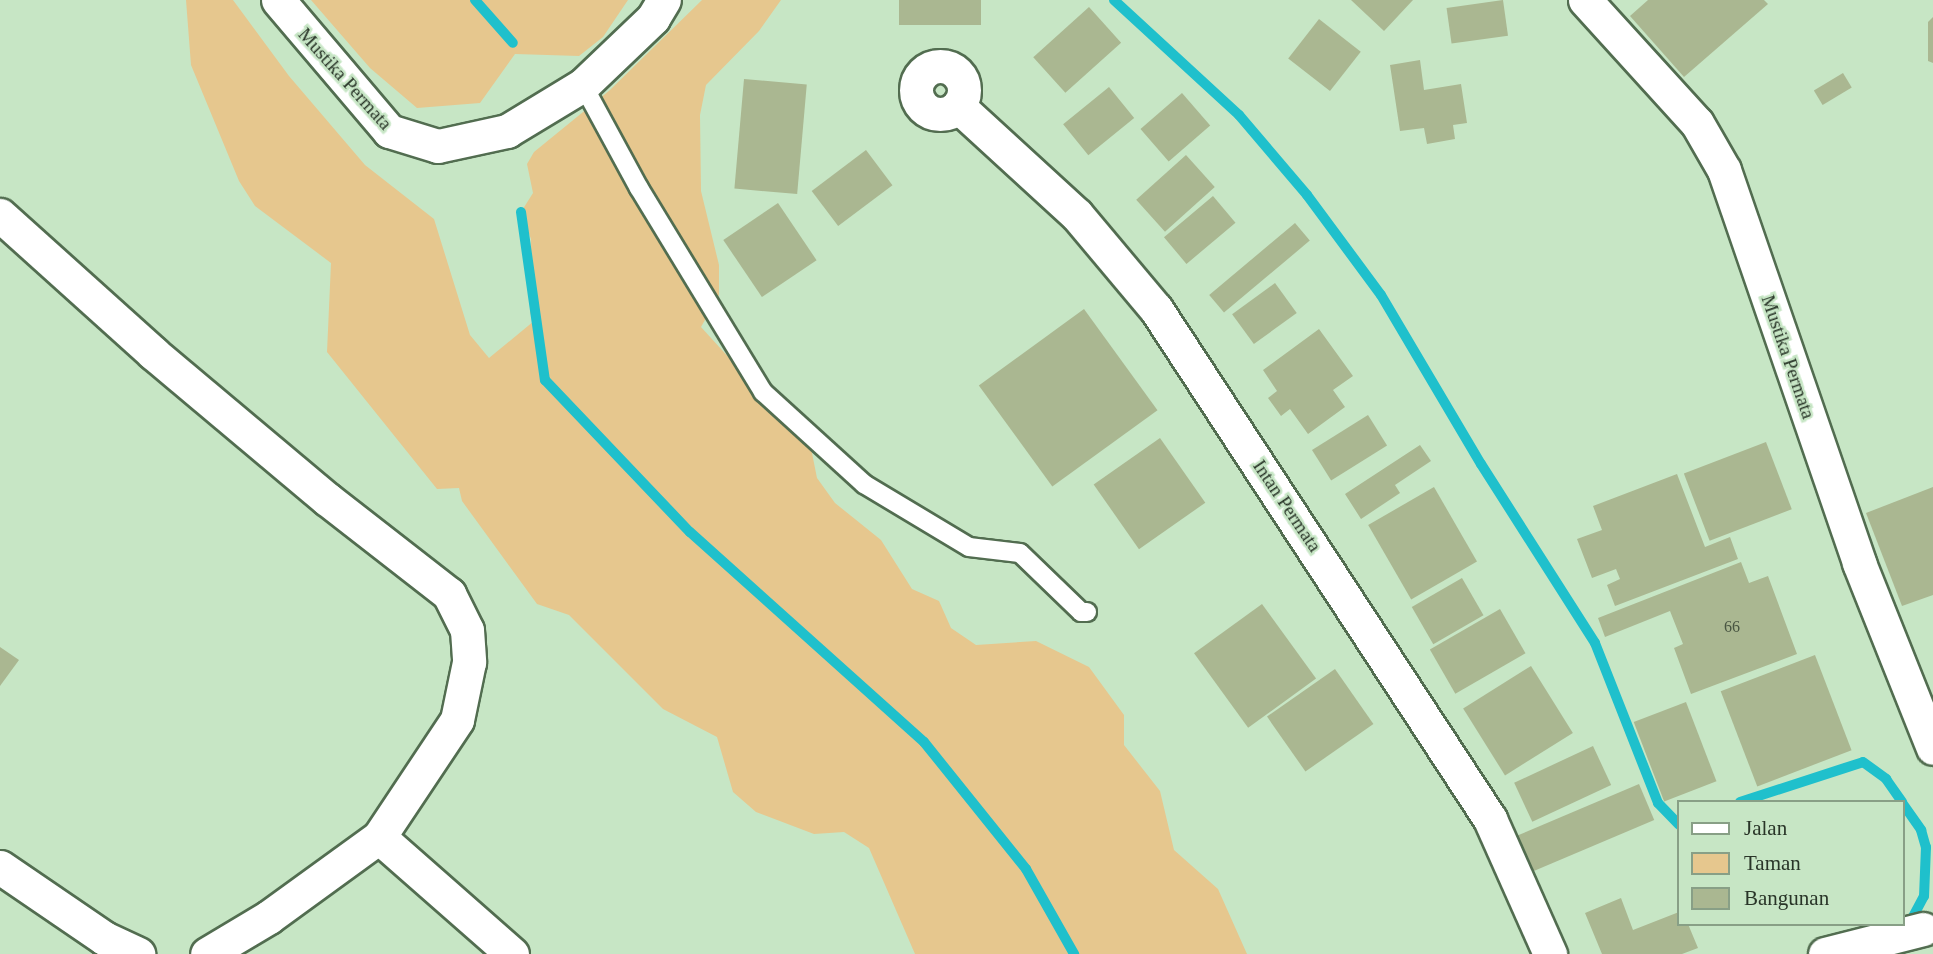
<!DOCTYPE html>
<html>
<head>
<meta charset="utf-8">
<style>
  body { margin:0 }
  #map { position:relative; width:1933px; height:954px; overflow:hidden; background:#c7e6c5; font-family:"Times New Roman",serif }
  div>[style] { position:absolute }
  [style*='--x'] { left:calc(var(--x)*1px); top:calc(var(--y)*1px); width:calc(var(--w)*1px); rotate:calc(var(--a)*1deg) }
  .green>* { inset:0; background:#e6c78e }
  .stream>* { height:10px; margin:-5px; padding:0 5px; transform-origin:5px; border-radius:5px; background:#1fc0cc }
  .building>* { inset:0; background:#aab791; transform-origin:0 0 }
  .roads { filter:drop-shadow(2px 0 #526d50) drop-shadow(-2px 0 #526d50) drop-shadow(0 2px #526d50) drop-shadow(0 -2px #526d50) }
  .lane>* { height:18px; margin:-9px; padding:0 9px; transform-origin:9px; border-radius:9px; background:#fff }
  .street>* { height:33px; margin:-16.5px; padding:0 16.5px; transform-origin:16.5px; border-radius:16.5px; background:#fff }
  .street>.ring { margin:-16.5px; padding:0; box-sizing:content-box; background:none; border:33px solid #fff; border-radius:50% }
  span { translate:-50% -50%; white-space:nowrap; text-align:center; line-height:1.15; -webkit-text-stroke:5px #c7e6c5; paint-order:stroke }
  .number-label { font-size:16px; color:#495642 }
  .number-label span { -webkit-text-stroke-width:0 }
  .street-label { font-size:19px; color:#293528 }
  .legend { position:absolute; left:1677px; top:800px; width:228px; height:126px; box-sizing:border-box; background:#c7e6c5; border:2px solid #889f86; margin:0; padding:9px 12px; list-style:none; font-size:21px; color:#293528 }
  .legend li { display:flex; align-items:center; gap:14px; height:35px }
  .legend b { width:35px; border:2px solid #889f86 }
</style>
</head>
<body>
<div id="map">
  <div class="green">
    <i style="clip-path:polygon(186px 0,233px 0,289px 76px,365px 165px,434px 219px,470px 335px,489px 358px,534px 321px,530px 313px,531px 239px,521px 212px,533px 193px,527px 164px,534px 152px,610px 90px,702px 0,781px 0,759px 31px,706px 85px,700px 115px,701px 191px,719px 265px,719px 295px,701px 327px,811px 448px,817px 478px,835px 503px,881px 540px,912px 589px,939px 601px,951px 628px,976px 645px,1036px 641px,1089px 667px,1124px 715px,1124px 745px,1160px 791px,1174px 850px,1218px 889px,1247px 954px,915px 954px,869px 848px,844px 832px,814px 834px,756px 812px,733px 792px,717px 737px,663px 709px,569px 615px,537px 604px,462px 501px,459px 488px,437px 489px,327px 352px,331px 263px,255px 206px,239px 181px,191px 65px)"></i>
    <i style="clip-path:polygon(311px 0,628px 0,603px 37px,579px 56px,515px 54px,480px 103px,417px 108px,370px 68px)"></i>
  </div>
  <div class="stream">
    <i style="--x:475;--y:0;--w:57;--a:48.5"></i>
    <i style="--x:1114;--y:0;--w:170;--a:42.6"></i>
    <i style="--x:1239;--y:115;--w:105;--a:49.6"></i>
    <i style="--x:1307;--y:195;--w:124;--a:53.5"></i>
    <i style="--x:1381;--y:295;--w:196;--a:59.4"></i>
    <i style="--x:1481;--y:464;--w:212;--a:57.5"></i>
    <i style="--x:1595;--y:643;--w:172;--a:68.5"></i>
    <i style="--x:1658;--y:803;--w:30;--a:46"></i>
    <i style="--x:521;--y:212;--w:170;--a:81.9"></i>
    <i style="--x:545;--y:380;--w:210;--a:46.4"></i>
    <i style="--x:690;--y:532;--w:314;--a:41.9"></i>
    <i style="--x:924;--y:742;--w:163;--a:51.2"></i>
    <i style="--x:1026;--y:869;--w:98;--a:60.5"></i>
    <i style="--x:1740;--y:802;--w:129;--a:-18"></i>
    <i style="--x:1863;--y:762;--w:29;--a:36"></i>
    <i style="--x:1886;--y:779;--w:28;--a:55"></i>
    <i style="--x:1903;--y:804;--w:32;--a:55"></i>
    <i style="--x:1921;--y:830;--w:18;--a:74"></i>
    <i style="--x:1926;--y:847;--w:49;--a:92.3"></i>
    <i style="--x:1924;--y:896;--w:34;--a:118"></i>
  </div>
  <div class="building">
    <i style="left:899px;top:0;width:82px;height:25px"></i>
    <i style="clip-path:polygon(1351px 0,1413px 0,1384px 31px)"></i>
    <i style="left:1503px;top:0;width:36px;height:57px;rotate:82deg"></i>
    <i style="clip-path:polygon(1648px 0,1764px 0,1768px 4px,1684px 77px,1630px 16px)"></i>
    <i style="left:1089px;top:7px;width:48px;height:75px;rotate:48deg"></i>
    <i style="clip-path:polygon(1933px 17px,1933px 63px,1928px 61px,1928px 22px)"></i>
    <i style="left:1319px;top:19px;width:53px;height:50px;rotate:38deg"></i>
    <i style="clip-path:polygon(1420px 60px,1424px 90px,1461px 84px,1467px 123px,1453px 125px,1455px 139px,1427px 144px,1424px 128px,1400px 131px,1390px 65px)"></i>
    <i style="left:1843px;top:73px;width:17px;height:34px;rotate:59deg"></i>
    <i style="left:744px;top:79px;width:63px;height:110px;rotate:5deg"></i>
    <i style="left:1109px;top:87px;width:40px;height:59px;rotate:51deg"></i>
    <i style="left:1182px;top:93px;width:43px;height:55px;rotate:49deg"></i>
    <i style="left:866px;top:150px;width:44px;height:68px;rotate:53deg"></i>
    <i style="left:1186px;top:155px;width:43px;height:67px;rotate:48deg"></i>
    <i style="left:1213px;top:196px;width:35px;height:64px;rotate:50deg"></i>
    <i style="left:778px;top:203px;width:69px;height:66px;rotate:56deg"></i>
    <i style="left:1295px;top:223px;width:23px;height:112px;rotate:50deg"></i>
    <i style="left:1275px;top:283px;width:37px;height:53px;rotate:54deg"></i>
    <i style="left:1084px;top:309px;width:125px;height:130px;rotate:54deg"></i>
    <i style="clip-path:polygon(1319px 329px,1353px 376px,1333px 390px,1345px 407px,1308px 434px,1290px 409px,1281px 416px,1268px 398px,1277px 391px,1263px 370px)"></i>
    <i style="left:1368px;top:415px;width:36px;height:66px;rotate:58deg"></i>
    <i style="left:1160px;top:438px;width:79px;height:81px;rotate:55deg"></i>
    <i style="left:1766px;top:442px;width:72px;height:88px;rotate:69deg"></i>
    <i style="clip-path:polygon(1420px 445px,1431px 461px,1395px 485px,1400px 493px,1361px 519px,1345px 494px)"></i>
    <i style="clip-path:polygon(1677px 474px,1705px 547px,1730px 537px,1738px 559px,1615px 606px,1607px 585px,1620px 579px,1616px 569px,1592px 578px,1577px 539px,1602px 530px,1593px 506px)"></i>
    <i style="left:1434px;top:487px;width:86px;height:76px;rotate:60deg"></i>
    <i style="clip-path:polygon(1933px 487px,1933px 595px,1902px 606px,1866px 513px)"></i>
    <i style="clip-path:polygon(1741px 562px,1749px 583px,1768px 576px,1797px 654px,1691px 694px,1674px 648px,1683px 644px,1670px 611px,1605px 637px,1598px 618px)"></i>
    <i style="left:1462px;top:578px;width:43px;height:58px;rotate:60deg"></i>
    <i style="left:1262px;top:604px;width:92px;height:84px;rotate:54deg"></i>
    <i style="left:1500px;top:609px;width:51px;height:81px;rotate:60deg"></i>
    <i style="clip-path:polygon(0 647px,19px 660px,0 686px)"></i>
    <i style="left:1815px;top:655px;width:102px;height:101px;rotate:69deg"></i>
    <i style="left:1531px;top:666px;width:79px;height:80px;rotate:58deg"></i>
    <i style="left:1335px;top:669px;width:67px;height:83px;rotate:55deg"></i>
    <i style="left:1686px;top:702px;width:85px;height:56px;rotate:69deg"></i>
    <i style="left:1593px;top:746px;width:43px;height:87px;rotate:65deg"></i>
    <i style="left:1639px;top:784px;width:39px;height:134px;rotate:67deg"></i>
    <i style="clip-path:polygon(1621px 898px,1633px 930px,1679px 912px,1679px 924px,1688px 924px,1698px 948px,1682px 954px,1602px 954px,1585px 913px)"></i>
  </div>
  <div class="roads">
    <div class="lane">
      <i style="--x:583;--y:85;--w:117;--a:61.5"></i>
      <i style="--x:639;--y:188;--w:239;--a:58.7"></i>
      <i style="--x:763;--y:392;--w:137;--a:42.3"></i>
      <i style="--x:864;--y:484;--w:122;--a:31"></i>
      <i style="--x:969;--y:547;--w:51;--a:6.7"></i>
      <i style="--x:1020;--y:553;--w:85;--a:44"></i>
      <i style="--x:1081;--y:612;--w:6;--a:0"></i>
    </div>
    <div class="street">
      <i style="--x:278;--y:0;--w:172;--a:49.7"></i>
      <i style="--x:389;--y:131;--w:51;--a:17"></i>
      <i style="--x:438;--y:146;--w:71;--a:-12.3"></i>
      <i style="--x:507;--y:131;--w:89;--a:-31.2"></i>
      <i style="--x:583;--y:85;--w:97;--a:-43.7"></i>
      <i style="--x:653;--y:18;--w:21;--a:-59"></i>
      <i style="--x:1585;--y:0;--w:166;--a:47.7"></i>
      <i style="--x:1697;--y:123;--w:54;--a:60.1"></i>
      <i style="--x:1724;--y:170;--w:416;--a:71"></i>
      <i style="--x:1859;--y:563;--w:199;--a:68.2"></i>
      <i class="ring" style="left:916px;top:66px;width:15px;height:15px"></i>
      <i style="--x:958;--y:106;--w:161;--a:42.5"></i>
      <i style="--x:1077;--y:215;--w:123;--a:50"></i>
      <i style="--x:1156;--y:309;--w:610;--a:56.78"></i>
      <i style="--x:1490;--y:819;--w:148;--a:66"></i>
      <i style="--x:0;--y:215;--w:206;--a:42"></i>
      <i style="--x:153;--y:353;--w:227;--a:40"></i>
      <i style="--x:327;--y:499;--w:155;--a:37.9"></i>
      <i style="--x:449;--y:594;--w:40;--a:63.4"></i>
      <i style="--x:467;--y:630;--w:32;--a:86"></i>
      <i style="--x:469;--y:662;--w:59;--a:101.7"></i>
      <i style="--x:457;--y:720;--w:141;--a:123.7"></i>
      <i style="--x:379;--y:837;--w:136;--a:144"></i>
      <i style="--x:269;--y:917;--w:72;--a:149.2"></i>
      <i style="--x:379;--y:837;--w:177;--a:41.3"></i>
      <i style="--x:0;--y:867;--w:126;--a:34.3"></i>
      <i style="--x:104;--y:938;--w:38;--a:25"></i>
      <i style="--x:1825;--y:954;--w:101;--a:-14.3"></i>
    </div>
  </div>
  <div class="number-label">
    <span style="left:1732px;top:627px">66</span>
  </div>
  <div class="street-label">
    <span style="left:345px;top:79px;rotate:48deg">Mustika Permata</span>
    <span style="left:1788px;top:357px;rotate:71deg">Mustika Permata</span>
    <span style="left:1287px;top:506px;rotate:56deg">Intan Permata</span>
  </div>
  <ul class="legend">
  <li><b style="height:9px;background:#fff"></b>Jalan</li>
  <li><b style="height:19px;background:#e6c78e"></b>Taman</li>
  <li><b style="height:19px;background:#aab791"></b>Bangunan</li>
  </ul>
</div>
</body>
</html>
